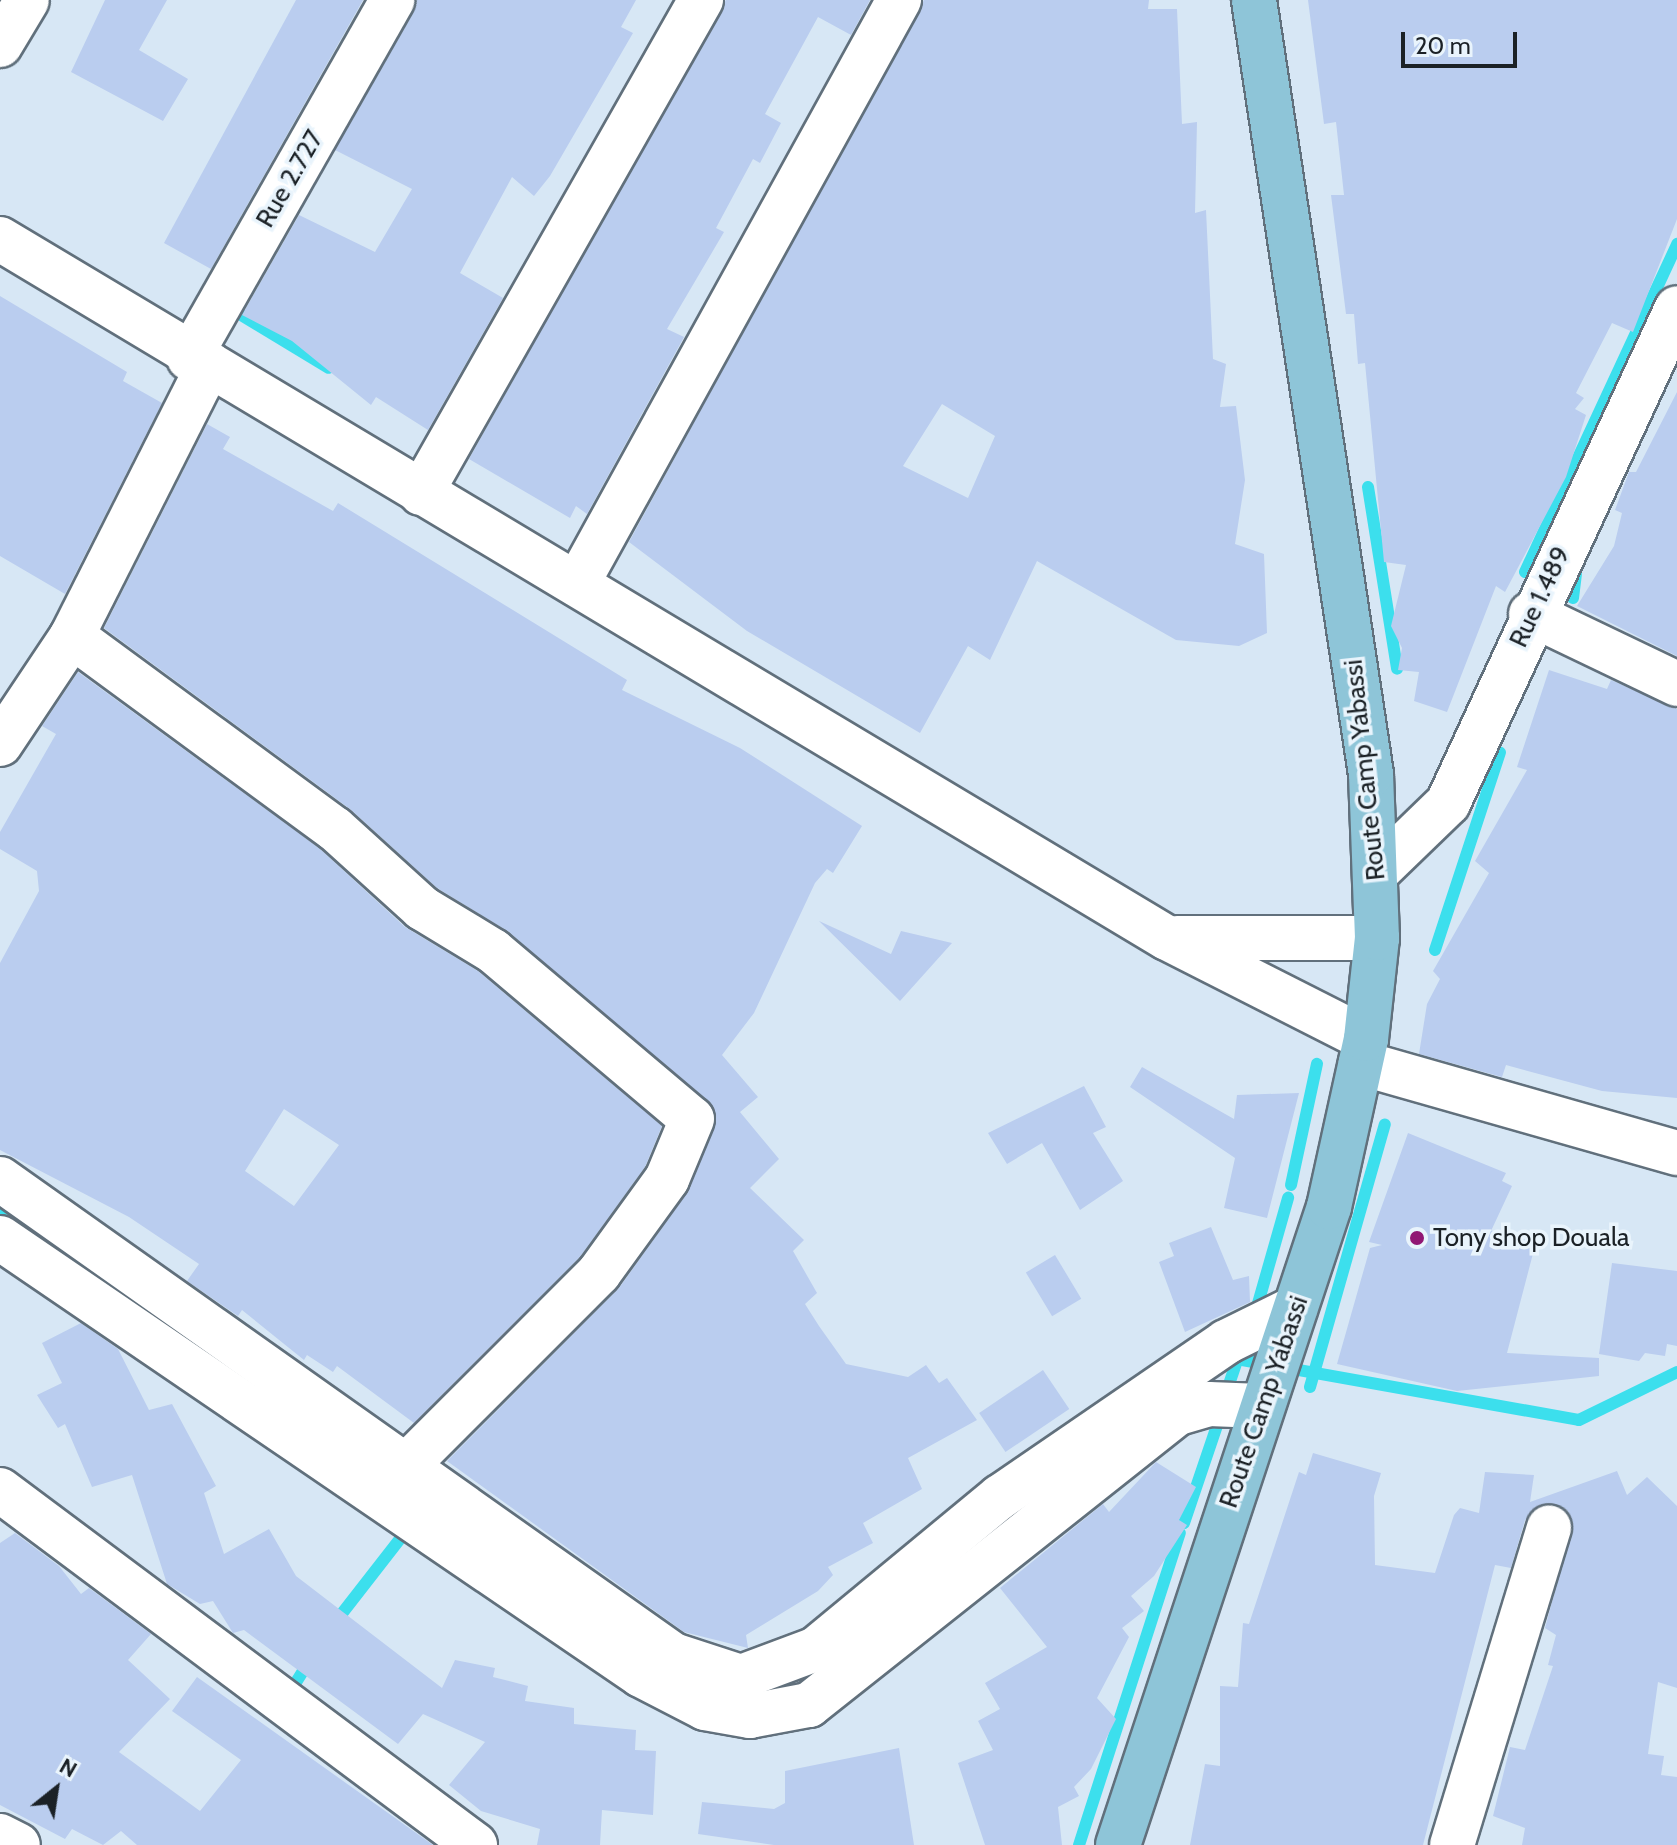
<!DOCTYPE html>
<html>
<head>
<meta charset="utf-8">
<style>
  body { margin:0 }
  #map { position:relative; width:1677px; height:1845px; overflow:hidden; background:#d7e7f5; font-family:Cabin,sans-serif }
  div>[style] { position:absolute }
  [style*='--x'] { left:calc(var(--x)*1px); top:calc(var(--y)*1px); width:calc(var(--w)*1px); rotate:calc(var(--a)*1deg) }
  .stream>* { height:12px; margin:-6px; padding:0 6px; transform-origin:6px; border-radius:6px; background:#3cdfed }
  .building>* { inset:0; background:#bacdef; transform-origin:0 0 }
  .roads { filter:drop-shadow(2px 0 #61707c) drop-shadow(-2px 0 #61707c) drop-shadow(0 2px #61707c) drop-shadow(0 -2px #61707c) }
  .minor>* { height:44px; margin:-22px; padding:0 22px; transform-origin:22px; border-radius:22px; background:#fff }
  .primary>* { height:44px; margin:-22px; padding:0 22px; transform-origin:22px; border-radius:22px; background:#8ec5d8 }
  .dots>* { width:22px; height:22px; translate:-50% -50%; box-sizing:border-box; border:4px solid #e9f4fc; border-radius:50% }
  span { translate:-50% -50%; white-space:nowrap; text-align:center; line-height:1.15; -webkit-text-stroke:7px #e9f4fc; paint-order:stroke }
  .street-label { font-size:26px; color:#1b2126 }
  .poi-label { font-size:26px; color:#1b2126 }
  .left { translate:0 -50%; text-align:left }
  .north { position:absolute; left:16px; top:1749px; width:80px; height:80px; -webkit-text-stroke:6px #e9f4fc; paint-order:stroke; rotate:30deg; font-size:22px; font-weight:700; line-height:32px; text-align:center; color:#1b2126 }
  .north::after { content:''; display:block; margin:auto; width:28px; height:36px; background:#1b2126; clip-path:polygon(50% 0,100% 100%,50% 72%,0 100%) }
  .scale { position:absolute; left:1401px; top:32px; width:116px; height:36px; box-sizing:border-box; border:4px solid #1b2126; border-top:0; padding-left:10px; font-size:24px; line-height:28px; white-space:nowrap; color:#1b2126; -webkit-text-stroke:6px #e9f4fc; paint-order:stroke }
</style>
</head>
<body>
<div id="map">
  <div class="stream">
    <i style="--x:243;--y:316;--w:100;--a:31.2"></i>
    <i style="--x:1368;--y:487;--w:184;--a:80.9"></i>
    <i style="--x:1525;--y:572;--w:362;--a:-65.1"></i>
    <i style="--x:1573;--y:598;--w:24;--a:-83"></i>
    <i style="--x:1435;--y:950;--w:208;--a:-71.8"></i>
    <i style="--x:1291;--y:1185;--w:124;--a:-77.9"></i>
    <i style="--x:0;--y:1209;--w:173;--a:34.1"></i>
    <i style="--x:1255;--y:1314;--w:121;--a:-74.1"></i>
    <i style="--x:1231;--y:1358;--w:353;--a:10.1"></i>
    <i style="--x:1579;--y:1420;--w:109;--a:-26.1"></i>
    <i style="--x:1310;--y:1387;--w:273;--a:-74.1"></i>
    <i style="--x:1225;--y:1396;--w:50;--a:-71.2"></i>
    <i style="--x:1184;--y:1523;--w:115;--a:-71.3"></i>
    <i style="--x:333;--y:1625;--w:125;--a:-52.1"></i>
    <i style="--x:288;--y:1695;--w:41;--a:-57.8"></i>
    <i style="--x:1079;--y:1845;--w:328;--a:-72.1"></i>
  </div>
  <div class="building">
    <i style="clip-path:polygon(105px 0,167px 0,139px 50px,188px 79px,163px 121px,71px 72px)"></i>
    <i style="clip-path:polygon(296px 0,363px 0,211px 269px,164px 243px)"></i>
    <i style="clip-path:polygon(417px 0,636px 0,621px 27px,633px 33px,550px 176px,534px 196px,512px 177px,460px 273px,503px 298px,428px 430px,376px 397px,371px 405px,292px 341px,242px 315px,299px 215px,375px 252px,412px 189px,335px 150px)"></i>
    <i style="clip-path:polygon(726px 0,870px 0,851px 35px,818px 17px,765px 114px,781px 123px,760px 163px,753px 159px,716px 228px,724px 232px,667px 329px,684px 337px,587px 514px,576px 506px,570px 518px,469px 459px)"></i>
    <i style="clip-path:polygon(evenodd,924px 0,1149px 0,1148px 9px,1177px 9px,1182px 124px,1197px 122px,1195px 213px,1206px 210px,1213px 359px,1226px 364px,1220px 407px,1236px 406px,1245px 480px,1235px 544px,1264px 554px,1267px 633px,1239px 646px,1176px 640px,1037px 561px,990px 660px,968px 646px,920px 733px,747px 631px,629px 542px,924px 0,942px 404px,995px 436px,968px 498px,903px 466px,942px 404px)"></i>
    <i style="clip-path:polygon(1308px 0,1677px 0,1677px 219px,1633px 332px,1612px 323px,1576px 393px,1584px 398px,1575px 409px,1586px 415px,1566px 477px,1505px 592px,1496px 586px,1447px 712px,1414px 701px,1419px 672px,1398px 670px,1402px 648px,1391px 626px,1406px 565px,1384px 562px,1365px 363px,1358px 364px,1354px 314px,1346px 314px,1331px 195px,1344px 195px,1336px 122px,1324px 124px)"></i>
    <i style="clip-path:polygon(0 296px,127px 372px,123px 381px,162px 403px,65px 594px,0 556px)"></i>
    <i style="clip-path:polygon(1677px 392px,1677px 656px,1577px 606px,1614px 546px,1622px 513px,1615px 510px,1629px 472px,1636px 472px)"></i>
    <i style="clip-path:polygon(207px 424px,230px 437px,223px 449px,333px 511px,338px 503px,627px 680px,622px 690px,740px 748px,862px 826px,833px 873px,827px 869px,815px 883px,754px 1013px,722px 1055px,758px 1097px,740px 1112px,779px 1159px,750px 1188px,804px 1240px,793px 1251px,817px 1293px,805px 1304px,819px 1326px,846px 1364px,908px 1377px,926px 1365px,939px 1383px,947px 1378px,977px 1420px,908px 1458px,922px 1489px,863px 1523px,873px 1543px,828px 1567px,833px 1575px,818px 1591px,746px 1635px,748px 1648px,684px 1632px,447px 1461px,619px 1288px,687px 1193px,716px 1114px,509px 932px,437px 888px,350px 809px,104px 628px)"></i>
    <i style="clip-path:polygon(1549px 670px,1607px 689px,1611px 680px,1677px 709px,1677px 1098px,1602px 1091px,1506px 1065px,1502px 1077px,1419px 1054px,1427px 1004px,1440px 979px,1433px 971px,1489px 873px,1475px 861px,1527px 770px,1517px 767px)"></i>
    <i style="clip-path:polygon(evenodd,78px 672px,319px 848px,405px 927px,478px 971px,662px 1126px,645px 1167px,580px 1257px,414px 1423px,337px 1366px,333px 1372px,307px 1355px,304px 1360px,242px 1310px,238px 1316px,187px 1281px,199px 1264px,129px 1217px,0 1150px,0 963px,39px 891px,37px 871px,0 849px,0 832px,56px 734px,42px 726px,78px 672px,284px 1109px,339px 1145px,294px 1206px,245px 1171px,284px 1109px)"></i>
    <i style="clip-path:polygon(819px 921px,891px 954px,901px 931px,952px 943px,900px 1001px)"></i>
    <i style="clip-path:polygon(1142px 1067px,1234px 1119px,1237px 1095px,1299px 1093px,1267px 1218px,1224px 1208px,1235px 1158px,1130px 1087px)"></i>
    <i style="clip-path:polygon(1084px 1086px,1106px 1127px,1093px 1133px,1123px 1181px,1080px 1210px,1042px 1143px,1007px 1164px,988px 1133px)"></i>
    <i style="clip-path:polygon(1408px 1133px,1506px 1173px,1502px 1181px,1512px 1186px,1491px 1231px,1536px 1242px,1507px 1353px,1599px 1358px,1599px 1376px,1457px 1391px,1337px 1364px,1370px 1248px,1382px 1245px,1369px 1242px)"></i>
    <i style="clip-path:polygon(1211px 1227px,1233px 1280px,1249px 1276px,1250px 1302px,1185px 1332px,1159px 1262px,1174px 1256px,1169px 1243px)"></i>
    <i style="left:1055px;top:1255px;width:51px;height:34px;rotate:59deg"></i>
    <i style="clip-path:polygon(1612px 1263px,1677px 1271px,1677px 1346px,1667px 1344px,1665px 1356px,1645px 1353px,1639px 1361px,1599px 1354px)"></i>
    <i style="clip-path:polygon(81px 1323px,118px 1349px,149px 1410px,172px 1404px,216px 1486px,204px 1493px,224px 1554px,269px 1529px,296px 1576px,442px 1688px,455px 1660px,495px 1668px,493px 1677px,528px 1686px,525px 1701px,574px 1708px,574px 1724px,636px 1730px,635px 1750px,656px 1751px,653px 1815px,602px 1810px,600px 1845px,537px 1845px,540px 1829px,481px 1811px,449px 1785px,485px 1742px,423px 1714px,398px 1744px,244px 1630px,233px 1633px,213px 1601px,200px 1604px,167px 1584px,132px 1475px,92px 1487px,65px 1424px,58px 1428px,37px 1395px,62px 1383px,42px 1343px)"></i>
    <i style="left:1043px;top:1370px;width:47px;height:77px;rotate:56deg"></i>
    <i style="clip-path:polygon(1313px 1453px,1381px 1473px,1374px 1496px,1375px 1565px,1435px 1573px,1454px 1515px,1460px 1508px,1479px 1513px,1485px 1472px,1534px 1475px,1530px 1502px,1617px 1471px,1627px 1495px,1647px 1477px,1677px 1506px,1677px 1688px,1658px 1682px,1648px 1754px,1664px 1756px,1661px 1775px,1677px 1777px,1677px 1845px,1522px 1845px,1525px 1828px,1493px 1816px,1510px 1747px,1525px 1750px,1553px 1666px,1548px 1665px,1556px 1635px,1545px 1628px,1573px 1523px,1567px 1510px,1544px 1504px,1525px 1520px,1511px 1568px,1495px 1565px,1423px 1845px,1190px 1845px,1205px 1764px,1220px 1766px,1220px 1686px,1238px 1687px,1243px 1623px,1249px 1624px,1299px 1472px,1306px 1475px)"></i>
    <i style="clip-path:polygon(1156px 1462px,1196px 1487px,1179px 1520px,1187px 1525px,1154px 1576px,1131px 1596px,1144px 1611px,1122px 1628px,1129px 1637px,1097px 1698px,1116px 1719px,1091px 1769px,1074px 1787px,1079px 1796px,1058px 1807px,1062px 1845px,985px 1845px,958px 1763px,993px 1750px,978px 1721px,1000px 1709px,985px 1683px,1047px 1647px,1000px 1588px,1103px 1504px,1109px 1512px)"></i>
    <i style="clip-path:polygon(15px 1533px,59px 1566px,81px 1594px,89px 1588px,151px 1634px,128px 1660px,170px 1699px,119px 1752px,200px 1811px,241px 1760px,172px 1711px,197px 1677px,433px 1845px,137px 1845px,121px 1831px,103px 1845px,72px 1829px,65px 1839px,0 1805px,0 1543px)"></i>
    <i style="clip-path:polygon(899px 1748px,914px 1845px,774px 1845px,698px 1834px,702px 1802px,774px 1809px,785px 1803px,785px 1771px)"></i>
  </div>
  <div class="roads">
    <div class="minor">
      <i style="--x:0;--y:45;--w:52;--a:-59"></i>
      <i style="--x:0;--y:239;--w:1360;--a:30.92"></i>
      <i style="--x:1167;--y:938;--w:223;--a:26.9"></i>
      <i style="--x:189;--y:358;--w:412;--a:-60.4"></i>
      <i style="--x:421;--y:493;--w:567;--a:-60.41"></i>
      <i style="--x:577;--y:584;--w:667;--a:-61.13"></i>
      <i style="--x:1531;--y:614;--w:162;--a:25.6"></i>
      <i style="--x:72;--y:636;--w:326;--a:36.3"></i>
      <i style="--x:335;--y:829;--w:118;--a:42.2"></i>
      <i style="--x:422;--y:908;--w:83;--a:31.2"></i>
      <i style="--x:493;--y:951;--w:260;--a:40.2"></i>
      <i style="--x:692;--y:1119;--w:65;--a:112.6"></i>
      <i style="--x:667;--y:1179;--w:116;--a:125.9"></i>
      <i style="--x:599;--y:1273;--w:276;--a:135"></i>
      <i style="--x:0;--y:744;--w:130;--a:-56.3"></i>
      <i style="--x:72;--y:636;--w:299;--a:-63.2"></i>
      <i style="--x:1380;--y:869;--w:95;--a:-44.1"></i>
      <i style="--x:1448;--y:803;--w:545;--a:-65.17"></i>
      <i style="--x:1177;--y:938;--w:200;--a:0"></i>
      <i style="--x:1361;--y:1063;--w:329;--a:15.9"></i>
      <i style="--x:0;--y:1179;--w:824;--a:35.27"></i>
      <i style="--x:673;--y:1655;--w:71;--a:17.9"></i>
      <i style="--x:741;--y:1677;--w:80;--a:-20.5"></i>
      <i style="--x:816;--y:1649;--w:239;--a:-39.6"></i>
      <i style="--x:1000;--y:1497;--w:274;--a:-34.4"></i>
      <i style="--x:1226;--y:1342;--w:77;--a:-26.2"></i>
      <i style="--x:0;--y:1238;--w:776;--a:34.28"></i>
      <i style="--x:641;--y:1675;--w:72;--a:27.3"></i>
      <i style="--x:705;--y:1708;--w:46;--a:10.1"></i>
      <i style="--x:750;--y:1716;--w:60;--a:-10.6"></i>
      <i style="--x:809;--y:1705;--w:471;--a:-38.4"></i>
      <i style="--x:1178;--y:1413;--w:32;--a:-16"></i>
      <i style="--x:1209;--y:1404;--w:52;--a:2.2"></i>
      <i style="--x:0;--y:1490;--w:593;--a:36.77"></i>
      <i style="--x:0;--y:1836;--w:20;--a:27"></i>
      <i style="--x:1452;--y:1845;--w:332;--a:-73"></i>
    </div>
    <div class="primary">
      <i style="--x:1118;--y:1845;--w:672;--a:-71.7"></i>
      <i style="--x:1329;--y:1207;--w:172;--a:-77.6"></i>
      <i style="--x:1366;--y:1039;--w:102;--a:-83.8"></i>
      <i style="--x:1377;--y:938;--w:164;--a:-92.1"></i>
      <i style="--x:1371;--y:774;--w:783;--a:-98.6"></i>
    </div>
  </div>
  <div class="dots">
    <i style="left:1417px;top:1238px;background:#911774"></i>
  </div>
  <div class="street-label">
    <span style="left:290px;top:179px;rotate:-60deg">Rue 2.727</span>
    <span style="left:1540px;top:597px;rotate:-65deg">Rue 1.489</span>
    <span style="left:1365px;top:770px;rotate:-96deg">Route Camp Yabassi</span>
    <span style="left:1264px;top:1402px;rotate:-71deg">Route Camp Yabassi</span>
  </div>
  <div class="poi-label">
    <span class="left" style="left:1433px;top:1238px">Tony shop Douala</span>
  </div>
  <div class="north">N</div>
  <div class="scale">20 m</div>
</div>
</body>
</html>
